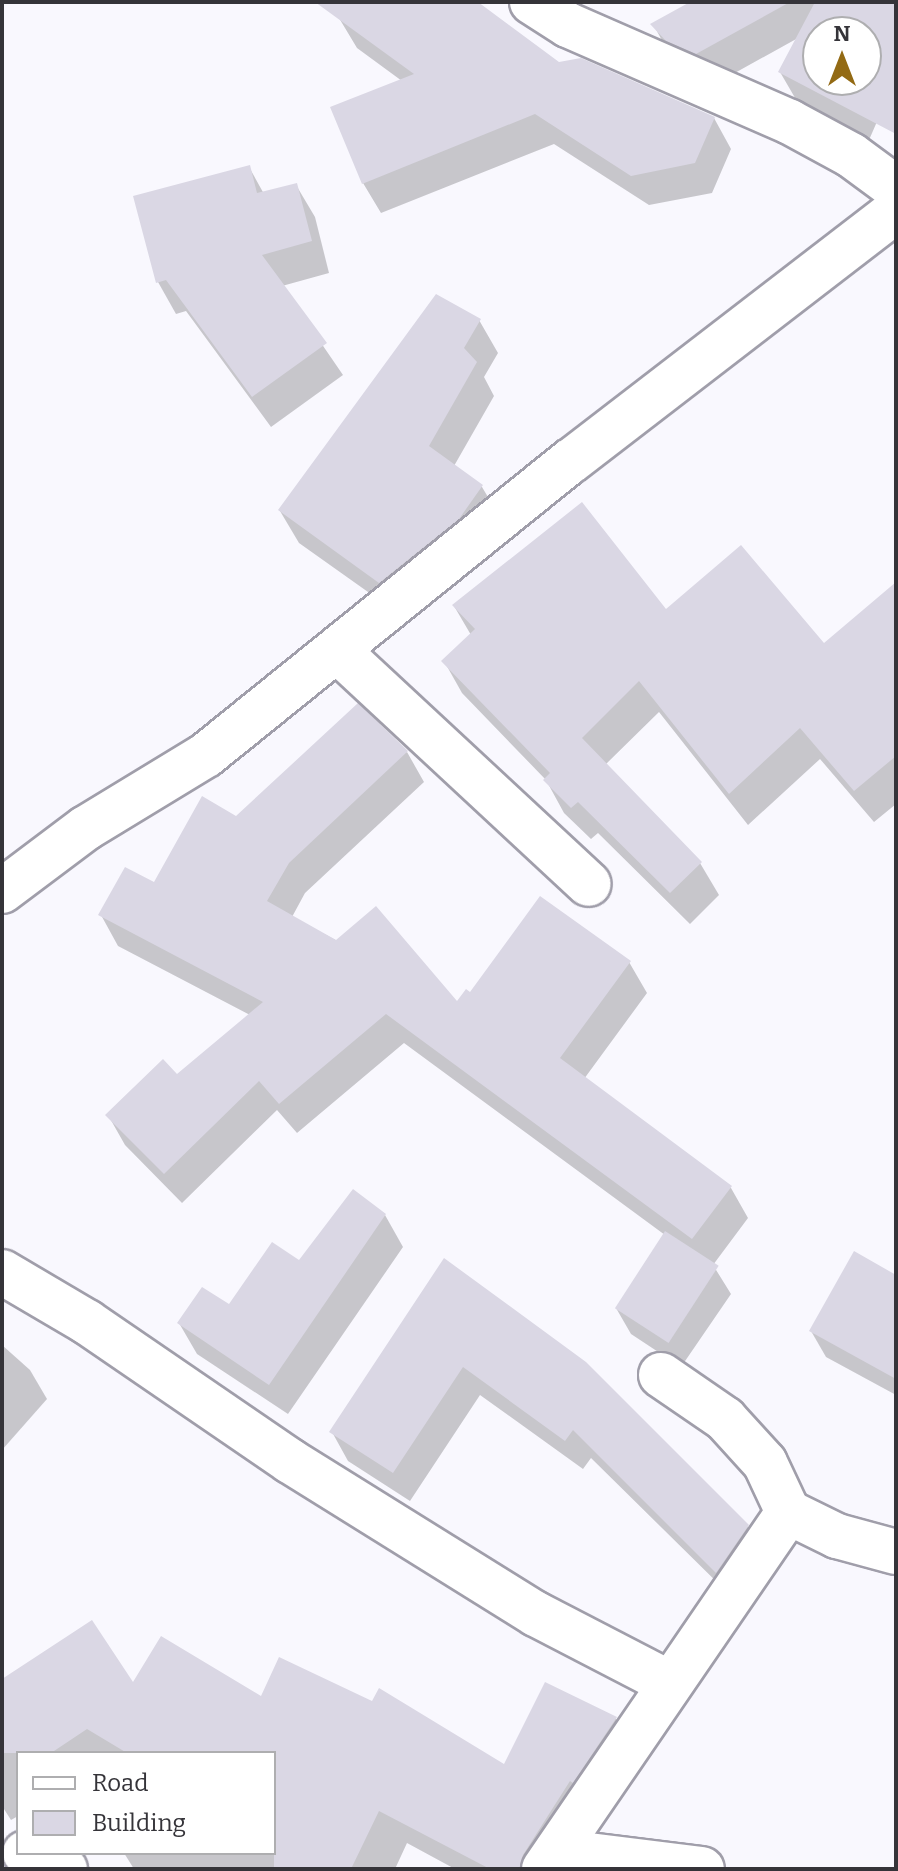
<!DOCTYPE html>
<html>
<head>
<meta charset="utf-8">
<style>
  body { margin:0 }
  #map { position:relative; width:898px; height:1871px; overflow:hidden; background:#f9f8fe; font-family:Bitter,serif }
  div>[style] { position:absolute }
  [style*='--x'] { left:calc(var(--x)*1px); top:calc(var(--y)*1px); width:calc(var(--w)*1px); rotate:calc(var(--a)*1deg) }
  .shadow>* { inset:0; background:#0003 }
  .building>* { inset:0; background:#dad7e4; transform-origin:0 0 }
  .roads { filter:drop-shadow(2px 0 #a09eaa) drop-shadow(-2px 0 #a09eaa) drop-shadow(0 2px #a09eaa) drop-shadow(0 -2px #a09eaa) }
  .street>* { height:44px; margin:-22px; padding:0 22px; transform-origin:22px; border-radius:22px; background:#fff }
  span { translate:-50% -50%; white-space:nowrap; text-align:center; line-height:1.15; -webkit-text-stroke:6px #fff; paint-order:stroke }
  .frame { position:absolute; inset:0; border:4px solid #353439; pointer-events:none }
  .legend { position:absolute; left:16px; top:1751px; width:260px; height:104px; box-sizing:border-box; background:#fff; border:2px solid #aeaeb0; margin:0; padding:10px 14px; list-style:none; font-size:24px; color:#353439 }
  .legend li { display:flex; align-items:center; gap:16px; height:40px }
  .legend b { width:40px; border:2px solid #aeaeb0 }
  .north { position:absolute; left:802px; top:16px; width:80px; height:80px; box-sizing:border-box; background:#fff; border:2px solid #aeaeb0; border-radius:50%; rotate:0deg; font-size:22px; font-weight:700; line-height:32px; text-align:center; color:#353439 }
  .north::after { content:''; display:block; margin:auto; width:28px; height:36px; background:#936a14; clip-path:polygon(50% 0,100% 100%,50% 72%,0 100%) }
</style>
</head>
<body>
<div id="map">
  <div class="shadow">
    <i style="clip-path:polygon(351px 2px,474px 2px,559px 64px,714px 118px,731px 149px,712px 193px,649px 205px,554px 144px,381px 213px,363px 183px,402px 81px,357px 48px,339px 18px)"></i>
    <i style="clip-path:polygon(evenodd,695px 2px,896px 2px,896px 78px,869px 140px,798px 103px,780px 72px,798px 38px,715px 84px,670px 55px,653px 24px,695px 2px,818px 32px,866px 32px,866px 80px,818px 80px,818px 32px)"></i>
    <i style="clip-path:polygon(249px 167px,264px 194px,296px 185px,315px 217px,329px 273px,282px 286px,343px 375px,271px 427px,186px 311px,176px 314px,158px 282px)"></i>
    <i style="clip-path:polygon(479px 320px,498px 353px,484px 377px,494px 396px,454px 466px,482px 487px,501px 519px,399px 614px,299px 543px,280px 511px)"></i>
    <i style="clip-path:polygon(896px 584px,896px 804px,874px 822px,820px 759px,748px 825px,659px 712px,605px 765px,700px 863px,719px 895px,690px 924px,598px 833px,591px 839px,564px 813px,546px 780px,462px 693px,444px 661px,471px 635px,454px 606px,665px 612px,824px 646px)"></i>
    <i style="clip-path:polygon(407px 752px,424px 782px,305px 893px,292px 917px,457px 1004px,470px 995px,629px 962px,647px 993px,584px 1079px,731px 1188px,748px 1218px,713px 1265px,731px 1294px,681px 1367px,631px 1334px,616px 1308px,665px 1235px,404px 1043px,297px 1133px,277px 1110px,182px 1203px,125px 1145px,108px 1115px,177px 1077px,250px 1015px,118px 946px,101px 915px,155px 885px,237px 818px)"></i>
    <i style="clip-path:polygon(385px 1215px,403px 1247px,288px 1414px,197px 1354px,179px 1323px,229px 1307px)"></i>
    <i style="clip-path:polygon(445px 1261px,747px 1526px,764px 1555px,734px 1599px,591px 1458px,583px 1469px,480px 1395px,410px 1501px,348px 1461px,332px 1432px)"></i>
    <i style="clip-path:polygon(896px 1277px,896px 1395px,826px 1357px,811px 1331px)"></i>
    <i style="clip-path:polygon(2px 1345px,30px 1370px,47px 1399px,2px 1450px)"></i>
    <i style="clip-path:polygon(2px 1682px,133px 1685px,261px 1699px,505px 1767px,546px 1684px,616px 1719px,633px 1749px,551px 1869px,455px 1869px,407px 1843px,395px 1869px,134px 1869px,124px 1853px,274px 1853px,274px 1753px,18px 1753px,18px 1816px,11px 1820px,2px 1806px)"></i>
  </div>
  <div class="building">
    <i style="clip-path:polygon(315px 2px,478px 2px,559px 62px,581px 58px,715px 117px,695px 163px,631px 176px,535px 114px,362px 184px,330px 107px,414px 74px)"></i>
    <i style="clip-path:polygon(690px 2px,790px 2px,696px 54px,666px 41px,650px 24px)"></i>
    <i style="clip-path:polygon(evenodd,815px 2px,896px 2px,896px 134px,778px 72px,815px 2px,818px 32px,866px 32px,866px 80px,818px 80px,818px 32px)"></i>
    <i style="clip-path:polygon(250px 165px,257px 193px,297px 183px,312px 241px,262px 255px,327px 343px,252px 397px,166px 280px,156px 283px,133px 196px)"></i>
    <i style="clip-path:polygon(436px 294px,481px 319px,464px 348px,477px 362px,429px 446px,483px 485px,459px 519px,379px 583px,278px 510px)"></i>
    <i style="clip-path:polygon(582px 502px,666px 609px,741px 545px,824px 643px,896px 582px,896px 756px,854px 791px,800px 728px,729px 794px,639px 681px,582px 738px,702px 862px,670px 893px,578px 802px,571px 808px,543px 780px,550px 773px,441px 661px,475px 629px,452px 605px)"></i>
    <i style="clip-path:polygon(358px 703px,408px 751px,289px 863px,267px 901px,336px 940px,376px 906px,457px 1001px,466px 989px,470px 992px,540px 896px,631px 961px,560px 1058px,732px 1186px,692px 1239px,386px 1014px,279px 1104px,259px 1081px,164px 1174px,105px 1115px,163px 1059px,177px 1074px,263px 1002px,98px 915px,125px 867px,154px 882px,202px 796px,236px 816px)"></i>
    <i style="clip-path:polygon(353px 1189px,386px 1214px,269px 1385px,177px 1323px,202px 1287px,229px 1304px,272px 1242px,299px 1260px)"></i>
    <i style="left:665px;top:1231px;width:64px;height:92px;rotate:33deg"></i>
    <i style="clip-path:polygon(854px 1251px,896px 1275px,896px 1379px,809px 1331px)"></i>
    <i style="clip-path:polygon(444px 1258px,586px 1362px,749px 1525px,716px 1573px,573px 1430px,565px 1441px,463px 1367px,393px 1473px,329px 1432px)"></i>
    <i style="clip-path:polygon(92px 1620px,133px 1682px,161px 1636px,261px 1696px,279px 1657px,372px 1701px,379px 1688px,504px 1764px,545px 1682px,617px 1717px,573px 1783px,570px 1781px,523px 1855px,519px 1869px,490px 1869px,379px 1811px,351px 1869px,274px 1869px,274px 1753px,127px 1753px,87px 1729px,51px 1753px,2px 1753px,2px 1679px)"></i>
  </div>
  <div class="roads">
    <div class="street">
      <i style="--x:532;--y:2;--w:43;--a:32.6"></i>
      <i style="--x:568;--y:25;--w:242;--a:23.6"></i>
      <i style="--x:790;--y:122;--w:69;--a:28.4"></i>
      <i style="--x:851;--y:155;--w:56;--a:36.3"></i>
      <i style="--x:338;--y:651;--w:342;--a:42.9"></i>
      <i style="--x:2;--y:891;--w:105;--a:-36.9"></i>
      <i style="--x:86;--y:828;--w:140;--a:-31.3"></i>
      <i style="--x:206;--y:755;--w:469;--a:-38.9"></i>
      <i style="--x:571;--y:461;--w:410;--a:-37.6"></i>
      <i style="--x:2;--y:1272;--w:99;--a:30.5"></i>
      <i style="--x:87;--y:1322;--w:246;--a:34.4"></i>
      <i style="--x:290;--y:1461;--w:290;--a:31.9"></i>
      <i style="--x:536;--y:1614;--w:150;--a:27.4"></i>
      <i style="--x:661;--y:1375;--w:78;--a:34.5"></i>
      <i style="--x:725;--y:1419;--w:59;--a:47.7"></i>
      <i style="--x:765;--y:1463;--w:54;--a:64.9"></i>
      <i style="--x:788;--y:1512;--w:55;--a:26.1"></i>
      <i style="--x:837;--y:1536;--w:61;--a:15.2"></i>
      <i style="--x:557;--y:1851;--w:146;--a:7.1"></i>
      <i style="--x:25;--y:1853;--w:43;--a:21.8"></i>
      <i style="--x:544;--y:1869;--w:432;--a:-55.6"></i>
    </div>
  </div>
  <div class="frame"></div>
  <ul class="legend">
  <li><b style="height:10px;background:#fff"></b>Road</li>
  <li><b style="height:22px;background:#dad7e4"></b>Building</li>
  </ul>
  <div class="north">N</div>
</div>
</body>
</html>
